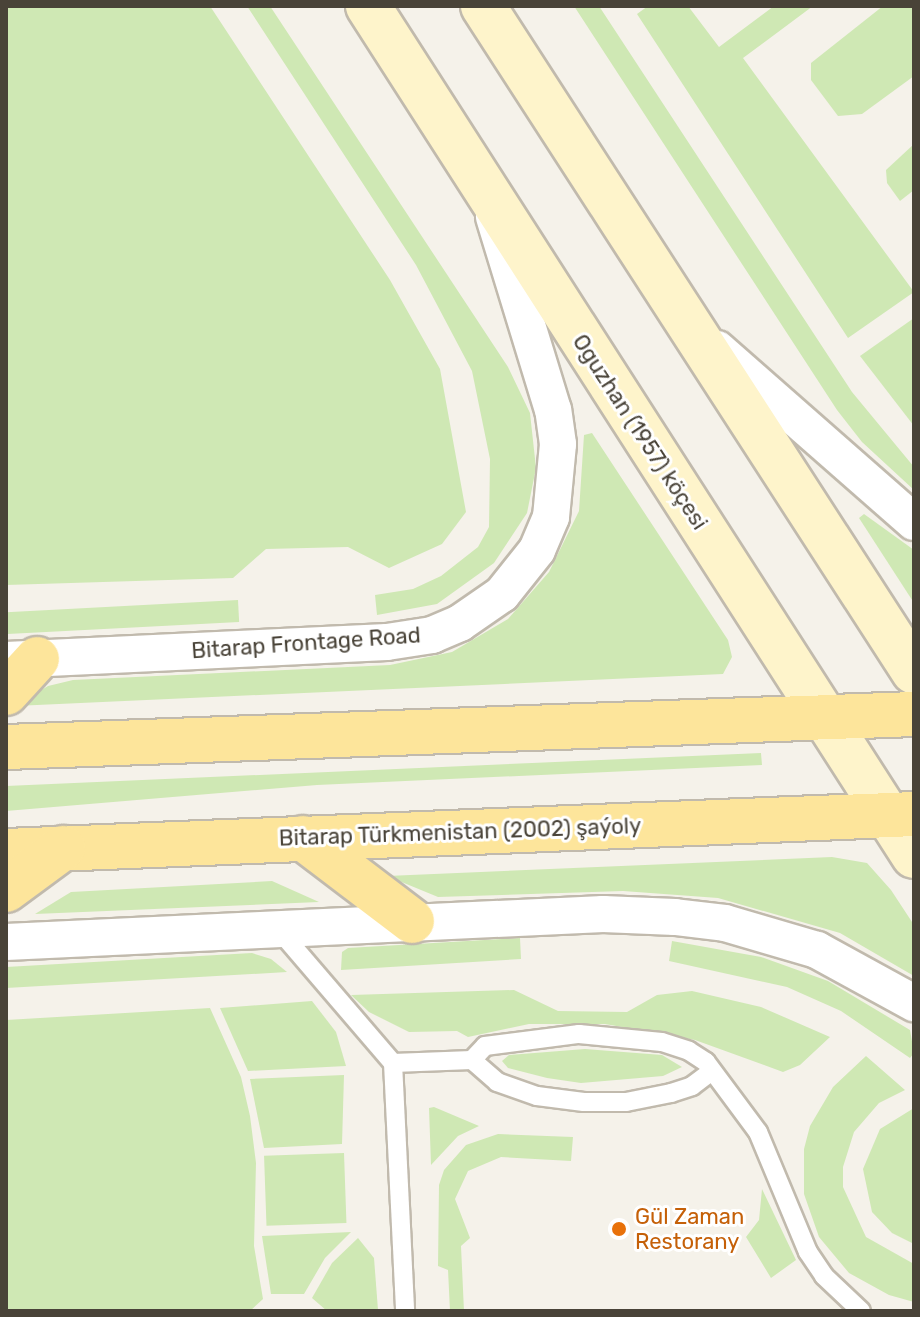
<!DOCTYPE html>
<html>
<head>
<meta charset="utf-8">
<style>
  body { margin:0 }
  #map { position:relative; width:920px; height:1317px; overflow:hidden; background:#f5f2ea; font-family:Rubik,sans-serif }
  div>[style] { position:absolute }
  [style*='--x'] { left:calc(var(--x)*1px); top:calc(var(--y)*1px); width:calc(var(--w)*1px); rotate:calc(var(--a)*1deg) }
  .green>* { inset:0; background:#cfe8b4; transform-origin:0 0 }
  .roads { filter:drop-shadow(2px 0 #c1baad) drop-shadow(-2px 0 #c1baad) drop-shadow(0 2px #c1baad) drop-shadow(0 -2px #c1baad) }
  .lane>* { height:18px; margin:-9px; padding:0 9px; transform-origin:9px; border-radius:9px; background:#fff }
  .street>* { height:36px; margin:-18px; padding:0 18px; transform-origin:18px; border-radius:18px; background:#fff }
  .secondary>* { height:44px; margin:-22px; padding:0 22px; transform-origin:22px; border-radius:22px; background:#fef4cb }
  .primary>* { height:44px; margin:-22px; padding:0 22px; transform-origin:22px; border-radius:22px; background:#fde59b }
  .dots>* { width:22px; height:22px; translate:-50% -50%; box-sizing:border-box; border:4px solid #fff; border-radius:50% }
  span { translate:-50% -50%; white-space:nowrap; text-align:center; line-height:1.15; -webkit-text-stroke:6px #fff; paint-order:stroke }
  .street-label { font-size:22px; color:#494338 }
  .food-label { font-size:22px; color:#c56008 }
  .left { translate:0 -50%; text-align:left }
  .frame { position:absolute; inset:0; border:8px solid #494338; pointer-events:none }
</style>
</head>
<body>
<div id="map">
  <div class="green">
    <i style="clip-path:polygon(6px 6px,210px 6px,390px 280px,440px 369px,466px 512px,442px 544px,389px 568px,348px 547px,266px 549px,233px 578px,6px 585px)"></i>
    <i style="clip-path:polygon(247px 6px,270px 6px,508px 367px,530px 413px,536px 468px,527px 513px,494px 563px,437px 604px,377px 615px,375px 595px,413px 589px,441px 576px,478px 547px,489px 527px,490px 459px,472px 371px,416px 265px)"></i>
    <i style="clip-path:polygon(574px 6px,599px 6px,852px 392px,914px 467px,914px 490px,862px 442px,837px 410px)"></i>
    <i style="clip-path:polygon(648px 6px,688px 6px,719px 47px,774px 6px,813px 6px,743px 58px,914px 292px,848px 338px,637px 14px)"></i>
    <i style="clip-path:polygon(883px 6px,914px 6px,914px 76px,862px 114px,838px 116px,811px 80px,811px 63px)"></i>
    <i style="clip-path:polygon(914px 144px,914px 190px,900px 201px,887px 183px,886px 170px)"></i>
    <i style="clip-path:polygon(914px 318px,914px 426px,860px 356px)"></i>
    <i style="clip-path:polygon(592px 433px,728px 640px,732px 657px,723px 674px,15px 706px,48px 686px,73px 680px,390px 665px,452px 652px,508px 619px,549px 572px,579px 511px,584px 435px)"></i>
    <i style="clip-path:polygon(864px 514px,914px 550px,914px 603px,859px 518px)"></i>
    <i style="left:238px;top:600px;width:22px;height:232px;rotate:87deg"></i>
    <i style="clip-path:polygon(761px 753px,762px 765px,317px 785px,6px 811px,6px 786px)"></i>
    <i style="clip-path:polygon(832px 857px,867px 863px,891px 890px,914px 925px,914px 976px,840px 933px,718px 898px,623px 891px,438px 897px,387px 876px)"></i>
    <i style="clip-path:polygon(272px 881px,319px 902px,35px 914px,71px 892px)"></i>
    <i style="clip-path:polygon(520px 938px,521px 959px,341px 970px,342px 952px,348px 948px)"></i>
    <i style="clip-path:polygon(672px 941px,761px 957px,828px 981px,910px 1030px,914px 1053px,910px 1058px,841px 1011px,787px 987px,669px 961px)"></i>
    <i style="clip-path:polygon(252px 953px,271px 959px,287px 972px,6px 988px,6px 967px)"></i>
    <i style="clip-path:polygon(514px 990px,558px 1011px,627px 1012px,657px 995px,692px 991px,761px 1007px,830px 1037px,800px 1065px,783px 1072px,695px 1040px,605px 1024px,529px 1024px,468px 1037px,457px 1031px,409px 1032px,369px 1012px,351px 995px)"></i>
    <i style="clip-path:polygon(312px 1001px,336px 1032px,346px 1066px,248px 1071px,220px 1008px)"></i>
    <i style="clip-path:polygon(210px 1008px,241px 1077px,250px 1116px,256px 1163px,254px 1246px,263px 1299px,250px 1311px,6px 1311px,6px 1020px)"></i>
    <i style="clip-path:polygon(585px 1049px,662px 1055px,682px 1067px,663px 1076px,581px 1083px,547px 1078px,508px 1068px,502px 1061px,509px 1055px)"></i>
    <i style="clip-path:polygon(866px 1056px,905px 1090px,879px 1103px,854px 1132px,843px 1167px,843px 1187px,866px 1237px,914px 1264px,914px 1302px,889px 1295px,849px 1273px,819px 1237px,804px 1194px,804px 1149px,810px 1126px,833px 1087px)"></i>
    <i style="clip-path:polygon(344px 1075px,342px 1144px,264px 1148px,250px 1079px)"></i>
    <i style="clip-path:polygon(434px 1107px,479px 1126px,458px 1136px,431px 1165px,429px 1108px)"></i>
    <i style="clip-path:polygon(914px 1108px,914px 1244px,892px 1233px,872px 1212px,863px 1169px,880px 1129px)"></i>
    <i style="clip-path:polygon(498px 1134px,573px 1137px,571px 1161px,501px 1157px,468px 1171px,455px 1199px,470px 1238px,461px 1246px,464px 1311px,450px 1311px,448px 1270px,438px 1266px,439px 1185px,444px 1170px,466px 1145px)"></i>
    <i style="left:344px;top:1153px;width:70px;height:80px;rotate:88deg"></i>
    <i style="clip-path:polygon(762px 1189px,796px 1260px,771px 1278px,746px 1237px,759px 1220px)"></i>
    <i style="clip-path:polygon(351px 1232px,325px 1258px,304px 1294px,271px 1294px,262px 1236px)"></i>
    <i style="clip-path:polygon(358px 1238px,374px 1258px,378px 1310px,327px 1311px,312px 1298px,332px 1263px)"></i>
  </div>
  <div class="roads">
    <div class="lane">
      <i style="--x:278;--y:929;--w:177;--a:49.4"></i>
      <i style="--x:393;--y:1063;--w:248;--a:87.2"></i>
      <i style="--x:472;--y:1060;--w:33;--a:41"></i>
      <i style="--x:497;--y:1082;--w:42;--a:19.3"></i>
      <i style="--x:537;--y:1096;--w:47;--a:7.3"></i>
      <i style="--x:584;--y:1102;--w:42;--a:0"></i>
      <i style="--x:626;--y:1102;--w:46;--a:-11.3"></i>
      <i style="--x:671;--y:1093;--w:22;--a:-18"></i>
      <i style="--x:692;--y:1086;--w:21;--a:-37"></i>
      <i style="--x:393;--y:1063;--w:79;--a:-2.2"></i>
      <i style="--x:472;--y:1060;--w:19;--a:-47"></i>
      <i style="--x:485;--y:1046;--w:95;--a:-7.3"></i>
      <i style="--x:579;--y:1034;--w:83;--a:5.5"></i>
      <i style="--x:662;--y:1042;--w:28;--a:18"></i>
      <i style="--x:689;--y:1051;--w:20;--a:33"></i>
      <i style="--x:706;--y:1062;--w:87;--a:53.4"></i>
      <i style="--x:758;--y:1132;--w:130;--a:67.4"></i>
      <i style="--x:808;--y:1252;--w:29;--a:56"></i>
      <i style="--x:824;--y:1276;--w:51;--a:43.4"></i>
    </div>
    <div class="street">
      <i style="--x:717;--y:349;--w:262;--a:41.3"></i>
      <i style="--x:6;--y:660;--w:381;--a:-2.7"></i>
      <i style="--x:387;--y:642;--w:46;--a:-8.8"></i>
      <i style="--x:432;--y:635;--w:30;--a:-23"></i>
      <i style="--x:460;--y:623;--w:51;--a:-34.6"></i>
      <i style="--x:502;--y:594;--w:56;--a:-51.5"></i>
      <i style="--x:537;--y:550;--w:36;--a:-67"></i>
      <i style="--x:551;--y:517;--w:73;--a:-84.5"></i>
      <i style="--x:558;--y:444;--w:34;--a:-98"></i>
      <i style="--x:553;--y:410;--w:202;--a:-107"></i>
      <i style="--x:6;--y:942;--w:598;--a:-2.69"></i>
      <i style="--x:603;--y:914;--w:72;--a:2.4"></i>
      <i style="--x:675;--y:917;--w:50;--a:6.8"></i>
      <i style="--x:725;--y:923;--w:96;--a:16.4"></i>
      <i style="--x:817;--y:950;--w:111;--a:28.7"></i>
    </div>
    <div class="secondary">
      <i style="--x:368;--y:6;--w:1010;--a:57.29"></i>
      <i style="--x:483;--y:6;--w:793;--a:57.09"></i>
    </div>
    <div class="primary">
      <i style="--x:6;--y:693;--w:46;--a:-47.6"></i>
      <i style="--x:6;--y:747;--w:909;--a:-2.08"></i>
      <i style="--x:303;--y:838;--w:137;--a:37.3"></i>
      <i style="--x:6;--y:851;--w:909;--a:-2.33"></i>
      <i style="--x:6;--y:890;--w:71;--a:-36.4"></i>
    </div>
  </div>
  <div class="dots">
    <i style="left:619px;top:1229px;background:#e8710a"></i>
  </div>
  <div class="street-label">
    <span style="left:640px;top:432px;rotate:57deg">Oguzhan (1957) köçesi</span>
    <span style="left:306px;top:643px;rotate:-4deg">Bitarap Frontage Road</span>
    <span style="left:460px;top:832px;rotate:-2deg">Bitarap Türkmenistan (2002) şaýoly</span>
  </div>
  <div class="food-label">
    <span class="left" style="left:635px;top:1229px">Gül Zaman<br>Restorany</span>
  </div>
  <div class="frame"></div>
</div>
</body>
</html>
